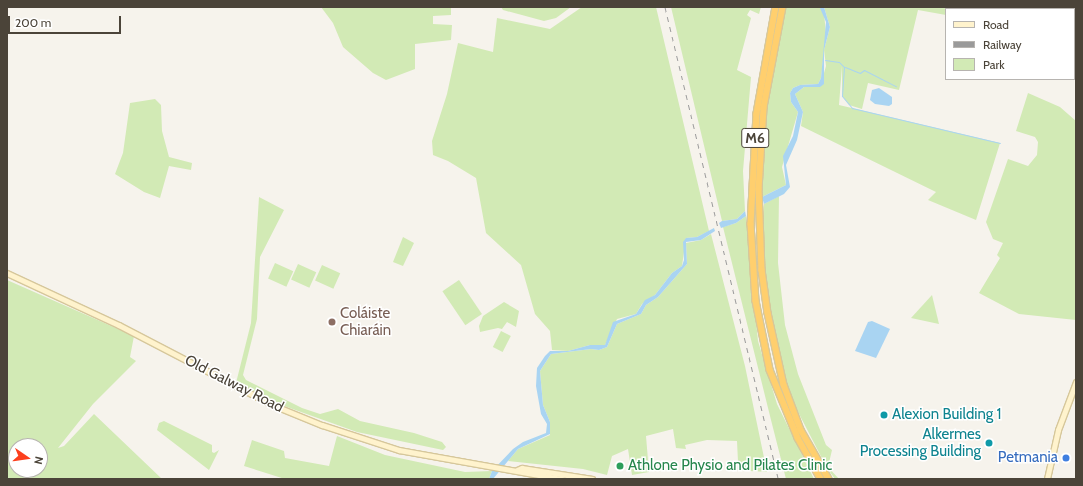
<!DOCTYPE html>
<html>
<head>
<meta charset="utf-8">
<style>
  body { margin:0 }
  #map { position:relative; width:1083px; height:486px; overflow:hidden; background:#f6f3ec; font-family:Cabin,sans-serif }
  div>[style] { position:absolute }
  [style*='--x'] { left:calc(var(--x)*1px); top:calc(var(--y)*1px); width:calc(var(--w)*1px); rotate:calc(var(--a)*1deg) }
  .green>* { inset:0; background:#d2eab5; transform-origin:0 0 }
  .water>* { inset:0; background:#a9d4f2 }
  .stream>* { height:1px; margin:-0.5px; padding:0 0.5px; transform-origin:0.5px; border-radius:0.5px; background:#a9d4f2 }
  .roads { filter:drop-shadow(1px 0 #d6c79b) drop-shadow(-1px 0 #d6c79b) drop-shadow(0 1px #d6c79b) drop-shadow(0 -1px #d6c79b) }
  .secondary>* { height:4.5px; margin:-2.25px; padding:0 2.25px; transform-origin:2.25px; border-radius:2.25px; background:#fff3cd }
  .motorway>* { height:5.5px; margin:-2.75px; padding:0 2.75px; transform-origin:2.75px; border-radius:2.75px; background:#ffcf6e }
  .rail>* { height:1px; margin-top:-0.5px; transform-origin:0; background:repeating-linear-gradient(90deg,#9a9a9a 0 5px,transparent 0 10px) }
  .dots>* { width:11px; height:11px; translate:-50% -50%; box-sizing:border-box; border:2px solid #fff; border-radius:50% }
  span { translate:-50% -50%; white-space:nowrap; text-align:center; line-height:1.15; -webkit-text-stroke:3px #fff; paint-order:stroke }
  .shield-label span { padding:1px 3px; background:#fff; border:1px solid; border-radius:3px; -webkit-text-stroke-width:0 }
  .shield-label { font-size:14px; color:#4b4439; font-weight:700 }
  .education-label { font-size:15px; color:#785e54 }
  .left { translate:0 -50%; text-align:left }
  .street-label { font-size:15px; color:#4b4439 }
  .culture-label { font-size:15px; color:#0d838f }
  .right { translate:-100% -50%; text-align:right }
  .shop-label { font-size:15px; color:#366cbe }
  .leisure-label { font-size:15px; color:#27864d }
  .frame { position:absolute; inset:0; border:8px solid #4b4439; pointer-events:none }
  .legend { position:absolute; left:945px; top:8px; width:130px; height:72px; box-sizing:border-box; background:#fff; border:1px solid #b7b4b0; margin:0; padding:5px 7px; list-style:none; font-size:12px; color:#4b4439 }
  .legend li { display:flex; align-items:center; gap:8px; height:20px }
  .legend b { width:20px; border:1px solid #b7b4b0 }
  .north { position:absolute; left:8px; top:438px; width:40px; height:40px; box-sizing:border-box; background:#fff; border:1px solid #b7b4b0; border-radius:50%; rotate:103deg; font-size:11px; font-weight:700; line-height:16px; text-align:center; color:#4b4439 }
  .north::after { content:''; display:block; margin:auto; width:14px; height:18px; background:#fc3f1d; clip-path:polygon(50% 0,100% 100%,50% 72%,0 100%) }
  .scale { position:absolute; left:8px; top:16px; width:113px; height:18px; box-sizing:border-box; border:2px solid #4b4439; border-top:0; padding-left:5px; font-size:12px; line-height:14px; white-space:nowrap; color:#4b4439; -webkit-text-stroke:3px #fff; paint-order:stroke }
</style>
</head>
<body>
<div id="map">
  <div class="green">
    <i style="clip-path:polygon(321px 7px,451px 7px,451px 15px,433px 16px,433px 24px,452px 25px,451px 40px,415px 44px,415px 69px,386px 80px,373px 73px,343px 47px,333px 23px)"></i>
    <i style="clip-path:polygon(501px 7px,571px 7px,556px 18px,544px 21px,503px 10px)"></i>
    <i style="clip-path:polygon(582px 7px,656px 7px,709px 231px,697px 237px,686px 238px,682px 266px,672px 273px,655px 295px,642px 304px,636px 314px,617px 319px,605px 345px,590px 345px,568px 351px,552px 350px,550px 331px,535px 314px,521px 265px,486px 233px,476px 178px,448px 161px,433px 155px,432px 141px,447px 94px,458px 43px,493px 52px,497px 18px,550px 29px)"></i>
    <i style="clip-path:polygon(671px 7px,761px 7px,759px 14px,750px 10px,747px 15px,751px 18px,737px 70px,751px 77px,743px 171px,745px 211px,737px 219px,722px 221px)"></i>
    <i style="clip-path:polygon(785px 7px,820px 7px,824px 14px,826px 33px,821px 78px,818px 84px,800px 85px,793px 88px,790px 93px,791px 102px,798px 112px,782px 167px,786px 185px,762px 197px,767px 106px)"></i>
    <i style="clip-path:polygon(824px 7px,995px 7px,946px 9px,946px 15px,918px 10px,899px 90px,868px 83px,862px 109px,849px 105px,842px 96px,842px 66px,839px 105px,1000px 143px,976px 220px,928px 200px,936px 192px,801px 126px,803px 112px,795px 94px,804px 87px,820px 87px,826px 66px,824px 50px,830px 27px)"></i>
    <i style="clip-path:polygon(1070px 7px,1076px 7px,1075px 76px,1074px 9px)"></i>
    <i style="clip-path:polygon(1028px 93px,1060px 107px,1076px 121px,1076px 320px,1019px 314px,979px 293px,1000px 258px,997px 255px,1003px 243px,993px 239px,986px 222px,1008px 159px,1028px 166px,1037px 155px,1038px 142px,1035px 137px,1016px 131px)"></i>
    <i style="clip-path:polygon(155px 99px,161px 105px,162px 131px,169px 157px,192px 163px,191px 170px,169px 166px,160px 198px,144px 192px,115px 174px,123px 153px,130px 103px)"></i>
    <i style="clip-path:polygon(779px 196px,778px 263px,785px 325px,798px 374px,826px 445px,832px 450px,828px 467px,839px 479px,835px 479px,827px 468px,797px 410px,784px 376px,773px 332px,766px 284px,762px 231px,764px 204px)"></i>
    <i style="clip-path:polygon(259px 197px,284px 210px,260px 257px,257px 319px,243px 375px,246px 380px,302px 408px,320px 414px,338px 409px,360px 421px,414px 433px,442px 442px,446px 447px,443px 450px,357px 432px,287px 407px,236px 383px,251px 323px)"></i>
    <i style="clip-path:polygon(746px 216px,758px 341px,777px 404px,814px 479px,786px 479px,771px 420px,723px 227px,736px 223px)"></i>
    <i style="clip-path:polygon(711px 234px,745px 366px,767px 472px,750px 471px,738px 462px,737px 441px,707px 440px,685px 445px,686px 449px,676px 448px,673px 429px,646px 436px,649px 472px,632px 475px,628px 449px,612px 456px,607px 475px,583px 469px,508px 461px,518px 449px,550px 435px,550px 422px,543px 405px,540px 371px,551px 354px,591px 349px,599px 350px,607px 347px,617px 324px,641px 314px,646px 305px,658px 297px,687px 264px,686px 243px,701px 240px)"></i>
    <i style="clip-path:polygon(403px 237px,414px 243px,403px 266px,393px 262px)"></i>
    <i style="left:275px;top:263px;width:20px;height:17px;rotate:24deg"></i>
    <i style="left:298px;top:264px;width:20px;height:17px;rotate:24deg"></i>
    <i style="left:322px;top:265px;width:20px;height:17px;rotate:24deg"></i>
    <i style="clip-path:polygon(evenodd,7px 280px,134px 336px,130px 357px,136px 361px,93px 404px,58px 448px,64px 446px,94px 414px,162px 479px,7px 479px,7px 280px,16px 446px,40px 446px,40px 470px,16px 470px,16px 446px)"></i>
    <i style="left:459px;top:280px;width:41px;height:20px;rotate:56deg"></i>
    <i style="clip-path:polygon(932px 295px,939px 324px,911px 318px)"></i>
    <i style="clip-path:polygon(504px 302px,519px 311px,516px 327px,507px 322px,502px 329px,498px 328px,480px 332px,479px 326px,483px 316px)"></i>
    <i style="left:501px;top:331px;width:11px;height:18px;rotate:27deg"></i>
    <i style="clip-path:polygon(164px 421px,212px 445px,212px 452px,214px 453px,219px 450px,209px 470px,157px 430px,159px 423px)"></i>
    <i style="clip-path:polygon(337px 436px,385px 455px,465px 472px,492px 471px,489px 479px,285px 479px,244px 466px,252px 440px,284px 451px,285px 458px,329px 466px)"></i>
  </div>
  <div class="water">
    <i style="clip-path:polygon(824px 7px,830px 27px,824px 50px,824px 84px,820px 87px,804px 87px,795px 94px,803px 112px,797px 140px,786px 165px,790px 187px,784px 194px,764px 204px,762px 197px,786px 185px,783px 156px,793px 136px,798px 112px,791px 102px,790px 93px,793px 88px,800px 85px,818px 84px,821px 78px,826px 22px,820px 8px)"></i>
    <i style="clip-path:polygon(879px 88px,892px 97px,892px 104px,889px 106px,875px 104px,870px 100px,872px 90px)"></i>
    <i style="clip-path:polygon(745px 211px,746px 216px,736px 223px,721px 228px,719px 223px,722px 221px,737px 219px)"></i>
    <i style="clip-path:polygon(714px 228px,715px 231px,701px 240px,686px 242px,687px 264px,658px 297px,646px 305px,641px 314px,617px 324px,607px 347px,599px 350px,591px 349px,551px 354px,540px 371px,543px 405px,550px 422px,550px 434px,518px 449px,493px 479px,489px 479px,492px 471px,513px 449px,523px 442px,546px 433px,547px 424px,541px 414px,536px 386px,537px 368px,545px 356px,550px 351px,568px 351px,590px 345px,605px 345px,613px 322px,636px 314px,645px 300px,655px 295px,672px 273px,682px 266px,684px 260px,683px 242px,686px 238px,697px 237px)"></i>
    <i style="clip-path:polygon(872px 321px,890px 329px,876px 358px,855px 351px,868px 322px)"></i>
  </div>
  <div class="stream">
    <i style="--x:825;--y:60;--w:14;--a:8"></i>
    <i style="--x:839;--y:62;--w:7;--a:45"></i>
    <i style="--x:844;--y:67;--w:29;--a:94"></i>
    <i style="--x:842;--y:96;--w:16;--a:50"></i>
    <i style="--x:852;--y:108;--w:152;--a:13.3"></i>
    <i style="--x:845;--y:67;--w:16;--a:22"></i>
    <i style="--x:860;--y:73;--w:5;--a:-37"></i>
    <i style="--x:864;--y:70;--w:36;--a:27"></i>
  </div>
  <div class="roads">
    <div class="secondary">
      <i style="--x:7;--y:273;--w:123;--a:24.9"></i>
      <i style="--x:119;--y:325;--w:174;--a:27.5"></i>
      <i style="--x:273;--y:405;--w:53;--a:22.2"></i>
      <i style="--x:322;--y:425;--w:81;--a:18"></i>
      <i style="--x:399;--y:450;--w:166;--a:10.1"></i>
      <i style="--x:517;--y:470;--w:5;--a:-22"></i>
      <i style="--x:522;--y:468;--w:71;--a:8.9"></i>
      <i style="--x:1047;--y:479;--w:50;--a:-77.3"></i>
      <i style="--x:1058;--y:430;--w:51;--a:-69.4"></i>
    </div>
    <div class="motorway">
      <i style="--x:776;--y:7;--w:109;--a:100.1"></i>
      <i style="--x:757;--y:114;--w:110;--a:93.1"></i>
      <i style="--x:751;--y:224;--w:77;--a:86.3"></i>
      <i style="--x:756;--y:301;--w:70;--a:78.5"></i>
      <i style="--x:770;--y:370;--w:74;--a:67.6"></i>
      <i style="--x:798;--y:438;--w:47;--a:60.7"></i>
      <i style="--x:783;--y:7;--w:103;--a:100.7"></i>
      <i style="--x:764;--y:108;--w:81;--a:93.5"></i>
      <i style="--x:759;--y:189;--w:81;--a:87.9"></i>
      <i style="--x:762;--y:270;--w:43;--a:82.1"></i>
      <i style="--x:768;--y:313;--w:74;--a:77.5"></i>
      <i style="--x:784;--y:385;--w:48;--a:69.3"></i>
      <i style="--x:801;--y:430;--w:56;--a:60.3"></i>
    </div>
  </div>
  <div class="rail">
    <i style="--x:665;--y:7;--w:485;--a:76.5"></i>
  </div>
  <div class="dots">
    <i style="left:332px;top:322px;background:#8d6e63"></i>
    <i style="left:884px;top:415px;background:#0f9aa8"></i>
    <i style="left:989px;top:443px;background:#0f9aa8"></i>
    <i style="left:1066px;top:458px;background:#3f7fe0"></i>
    <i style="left:620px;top:466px;background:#2e9e5b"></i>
  </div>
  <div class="shield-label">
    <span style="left:755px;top:138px">M6</span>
  </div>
  <div class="education-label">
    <span class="left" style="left:340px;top:322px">Coláiste<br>Chiaráin</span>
  </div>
  <div class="street-label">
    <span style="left:234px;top:384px;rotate:27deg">Old Galway Road</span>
  </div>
  <div class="culture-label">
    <span class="left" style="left:892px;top:415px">Alexion Building 1</span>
    <span class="right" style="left:981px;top:443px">Alkermes<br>Processing Building</span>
  </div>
  <div class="shop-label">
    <span class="right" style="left:1058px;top:458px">Petmania</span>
  </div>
  <div class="leisure-label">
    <span class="left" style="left:628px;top:466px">Athlone Physio and Pilates Clinic</span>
  </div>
  <div class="frame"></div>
  <ul class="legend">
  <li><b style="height:5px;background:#fff3cd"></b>Road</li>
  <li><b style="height:5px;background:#9a9a9a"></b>Railway</li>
  <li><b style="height:11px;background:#d2eab5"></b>Park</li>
  </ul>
  <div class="north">N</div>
  <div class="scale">200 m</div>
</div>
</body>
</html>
